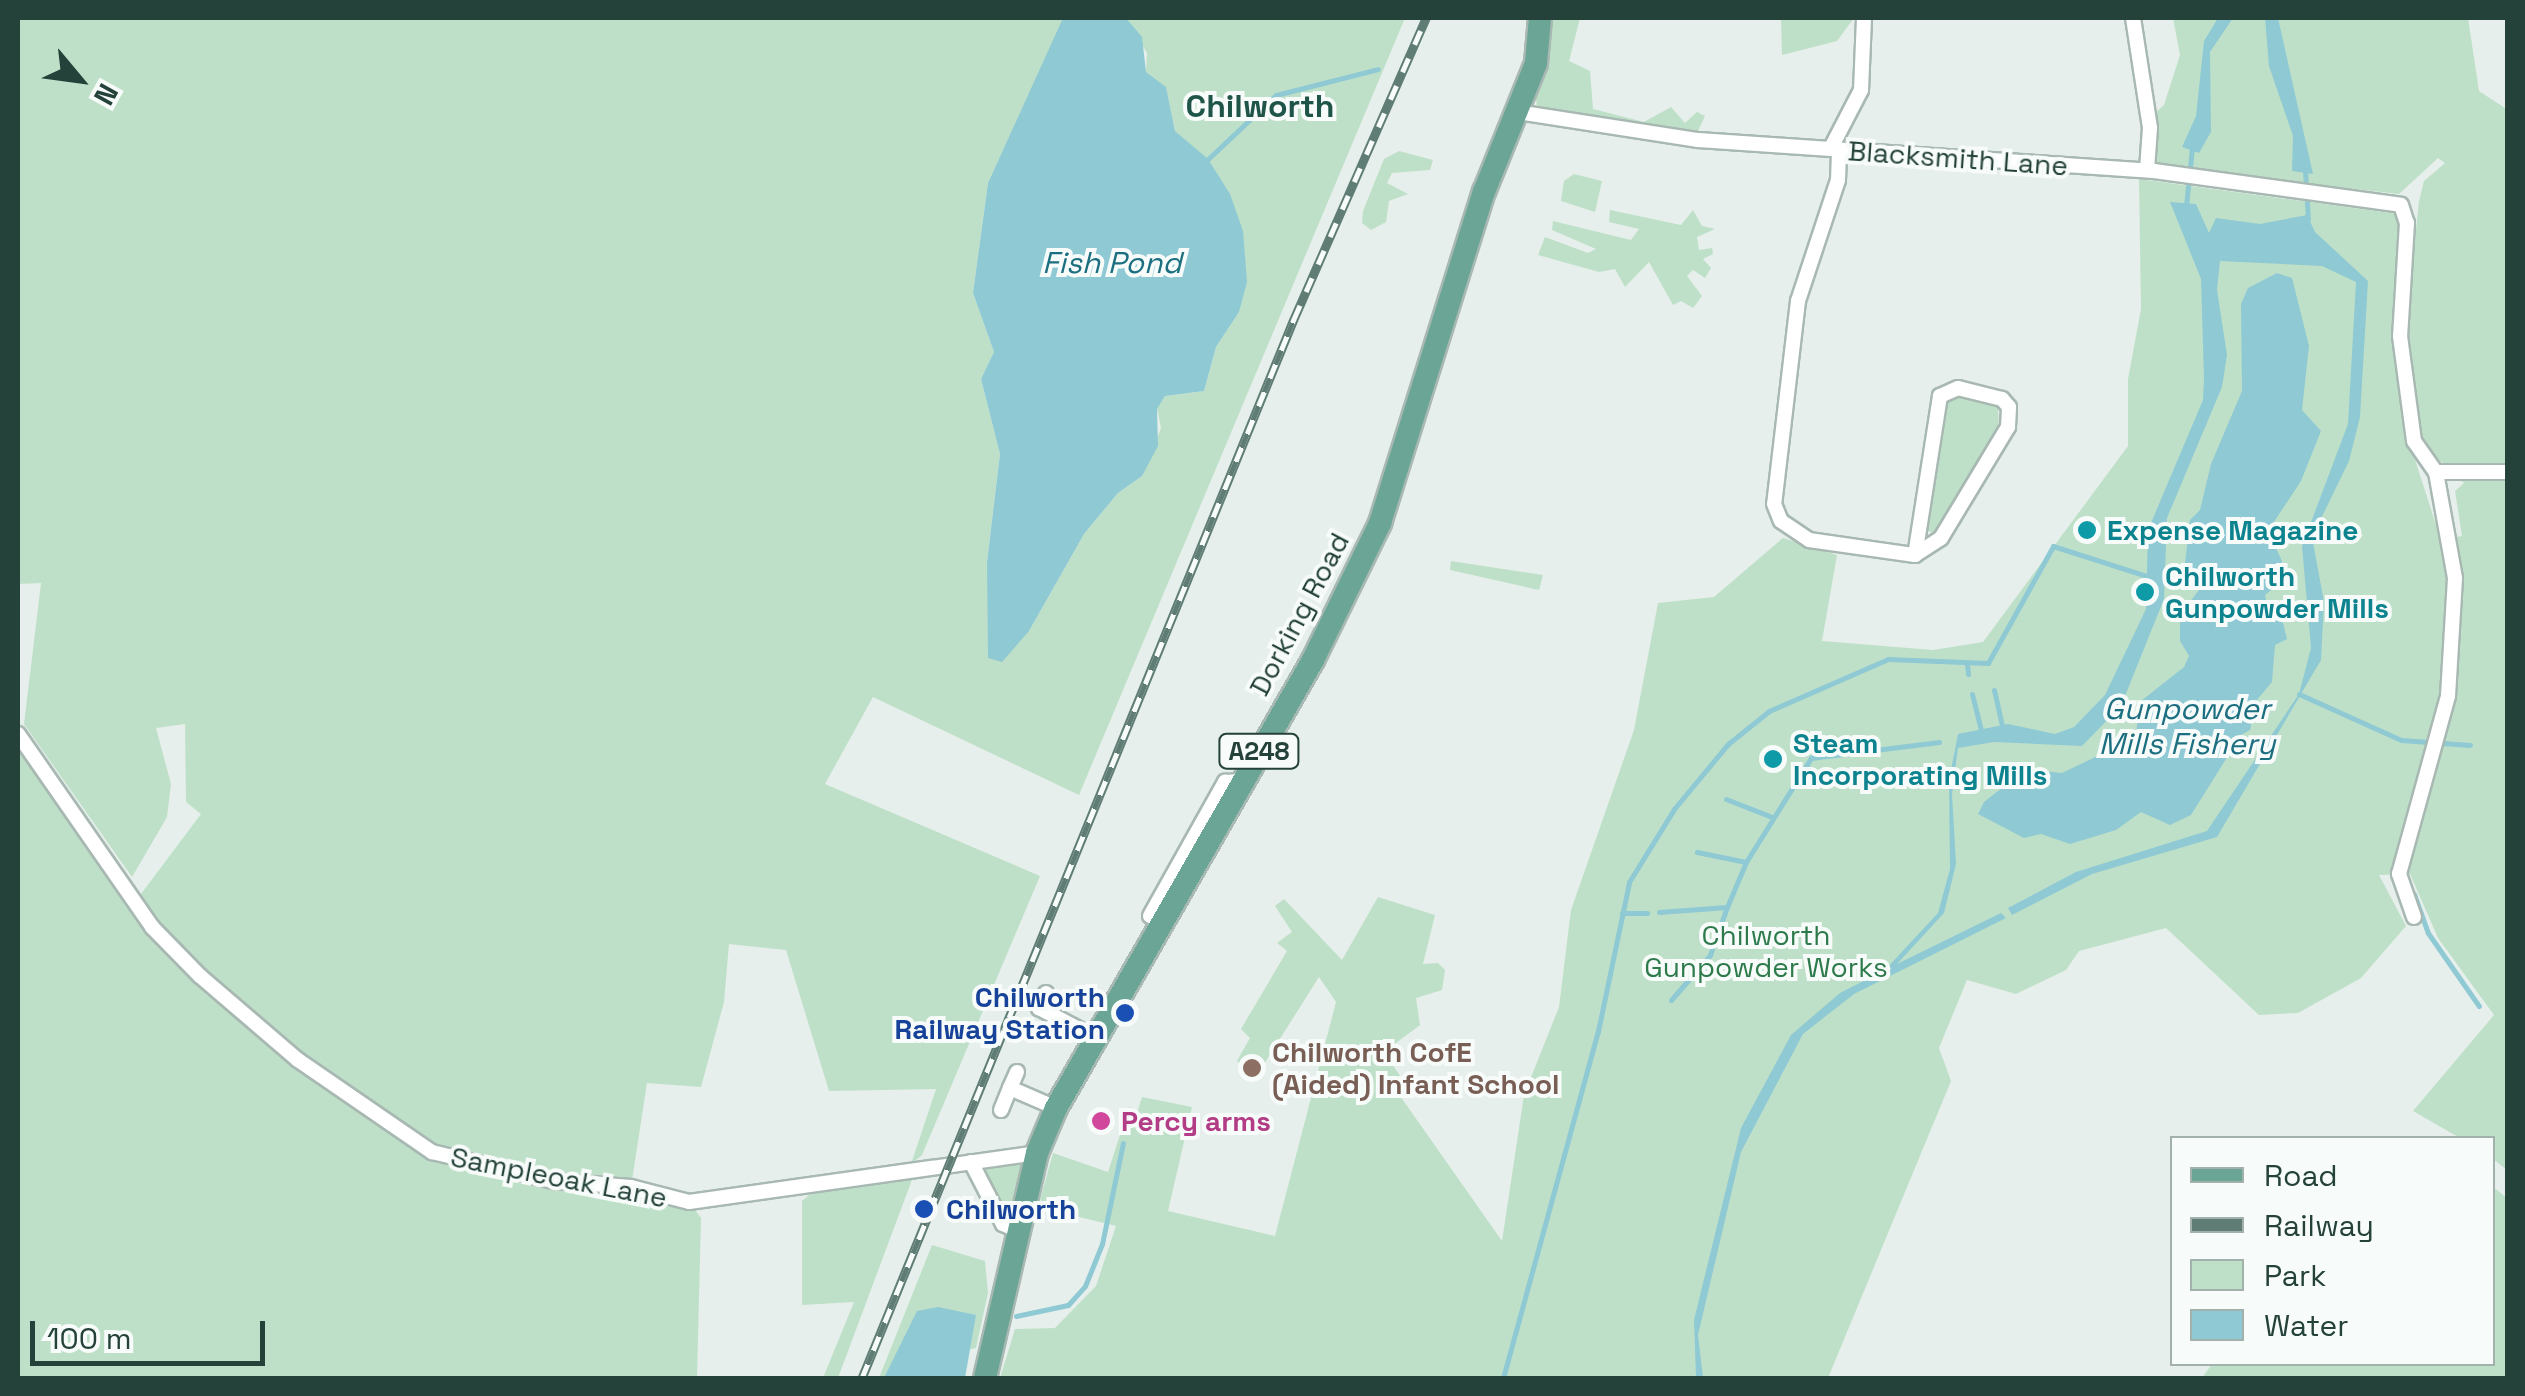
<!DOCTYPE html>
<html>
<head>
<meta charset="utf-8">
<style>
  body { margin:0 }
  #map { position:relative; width:2525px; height:1396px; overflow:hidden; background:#e6efeb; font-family:"Space Grotesk",sans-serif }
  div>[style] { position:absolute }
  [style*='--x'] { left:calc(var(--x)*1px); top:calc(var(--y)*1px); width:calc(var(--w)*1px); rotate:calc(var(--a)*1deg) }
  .green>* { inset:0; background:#bfe0c8 }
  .water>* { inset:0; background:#8ec9d4 }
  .stream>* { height:5px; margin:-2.5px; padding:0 2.5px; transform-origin:2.5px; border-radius:2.5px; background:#8ec9d4 }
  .roads { filter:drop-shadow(2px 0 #a8b8b2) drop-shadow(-2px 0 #a8b8b2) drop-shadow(0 2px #a8b8b2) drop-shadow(0 -2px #a8b8b2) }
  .street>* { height:14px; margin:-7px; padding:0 7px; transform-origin:7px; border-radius:7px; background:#fff }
  .primary>* { height:22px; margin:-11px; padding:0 11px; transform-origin:11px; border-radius:11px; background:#6aa596 }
  .rail>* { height:9px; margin-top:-4.5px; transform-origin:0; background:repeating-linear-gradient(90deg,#f7fbf9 0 15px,#5f7d75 0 30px); box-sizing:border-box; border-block:2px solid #5f7d75 }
  .dots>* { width:28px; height:28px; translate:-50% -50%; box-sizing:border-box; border:5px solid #f7fbf9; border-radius:50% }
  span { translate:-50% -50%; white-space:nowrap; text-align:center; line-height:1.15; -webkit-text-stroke:8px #f7fbf9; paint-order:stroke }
  .shield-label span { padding:2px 8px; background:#f7fbf9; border:2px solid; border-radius:8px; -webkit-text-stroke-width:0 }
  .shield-label { font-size:25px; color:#24423a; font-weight:700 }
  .street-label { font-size:28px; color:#24423a }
  .culture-label { font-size:28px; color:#0d838f; font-weight:700 }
  .left { translate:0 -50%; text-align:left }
  .park-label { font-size:28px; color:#2d7a4b }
  .transit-label { font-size:28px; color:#164399; font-weight:700 }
  .right { translate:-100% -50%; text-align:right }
  .education-label { font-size:28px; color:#785e54; font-weight:700 }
  .hotel-label { font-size:28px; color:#b23c85; font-weight:700 }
  .water-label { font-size:30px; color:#1c6f80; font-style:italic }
  .quarter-label { font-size:32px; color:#1f5548; font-weight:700 }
  .frame { position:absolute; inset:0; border:20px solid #24423a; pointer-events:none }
  .legend { position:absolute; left:2170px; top:1136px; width:325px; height:230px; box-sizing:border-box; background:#f7fbf9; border:2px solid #a3b1ad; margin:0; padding:12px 18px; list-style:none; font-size:30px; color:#24423a }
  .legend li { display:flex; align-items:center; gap:20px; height:50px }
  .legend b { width:50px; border:2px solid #a3b1ad }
  .north { position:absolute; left:30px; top:30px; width:100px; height:100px; -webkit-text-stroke:8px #f7fbf9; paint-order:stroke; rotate:119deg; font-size:28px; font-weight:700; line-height:40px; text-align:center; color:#24423a }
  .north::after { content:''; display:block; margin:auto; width:35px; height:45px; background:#24423a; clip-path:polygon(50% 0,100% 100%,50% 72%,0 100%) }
  .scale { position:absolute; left:30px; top:1321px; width:235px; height:45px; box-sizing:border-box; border:5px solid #24423a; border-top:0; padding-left:12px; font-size:30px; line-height:35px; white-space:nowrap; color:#24423a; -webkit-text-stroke:8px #f7fbf9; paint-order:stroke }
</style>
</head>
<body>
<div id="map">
  <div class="green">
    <i style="clip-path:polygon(18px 18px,1064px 18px,988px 183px,973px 293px,994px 352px,981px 379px,1000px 454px,987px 561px,1029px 631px,1084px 534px,1118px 493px,1142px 476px,1161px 428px,1157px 408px,1165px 396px,1204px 391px,1216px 347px,1239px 312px,1207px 159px,1175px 131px,1166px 88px,1146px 72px,1147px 53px,1126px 18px,1405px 18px,1079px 795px,873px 697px,825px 784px,1040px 876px,922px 1155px,911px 1164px,936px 1089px,829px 1091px,786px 950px,729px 944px,724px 1002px,701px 1087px,647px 1083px,631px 1187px,689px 1202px,701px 1218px,697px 1378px,18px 1378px,18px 747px,144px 931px,208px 996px,222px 989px,163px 931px,141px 894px,201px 814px,186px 802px,185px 724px,156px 728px,171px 784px,167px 817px,132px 877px,24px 724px,41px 583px,18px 584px)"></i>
    <i style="clip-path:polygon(1543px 18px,1580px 18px,1569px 61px,1590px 71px,1593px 109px,1644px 122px,1671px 107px,1685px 123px,1697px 112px,1705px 116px,1696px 135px,1538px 114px,1535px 92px,1550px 31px)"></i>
    <i style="clip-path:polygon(1781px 18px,1854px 18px,1837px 41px,1782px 55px)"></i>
    <i style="clip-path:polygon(2173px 18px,2468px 18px,2479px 91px,2508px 110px,2507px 1170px,2493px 1159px,2492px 1138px,2460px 1138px,2413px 1111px,2494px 1015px,2438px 938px,2410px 874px,2379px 875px,2406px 926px,2361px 978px,2298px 1013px,2259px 1015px,2166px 928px,2079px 951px,2066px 970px,2016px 994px,1967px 980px,1939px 1048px,1951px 1081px,1828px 1378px,1000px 1378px,1015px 1329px,1055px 1328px,1096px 1286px,1116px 1226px,1063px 1213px,1040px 1200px,1053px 1153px,1108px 1172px,1129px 1107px,1138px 1110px,1142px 1097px,1192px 1107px,1168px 1211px,1275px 1236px,1336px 1002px,1319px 977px,1264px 1064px,1245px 1069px,1237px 1061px,1250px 1038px,1241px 1029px,1287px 951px,1277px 943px,1292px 932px,1275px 906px,1284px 899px,1342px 960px,1378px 897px,1435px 915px,1423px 964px,1438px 963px,1445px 970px,1442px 990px,1416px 998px,1420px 1025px,1384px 1052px,1407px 1086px,1398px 1093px,1502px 1241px,1524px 1095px,1559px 1007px,1571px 910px,1634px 730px,1658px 603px,1714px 597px,1783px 538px,1837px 555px,1822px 641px,1933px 650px,1983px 642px,2128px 446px,2128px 379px,2141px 309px,2139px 179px,2398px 214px,2402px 419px,2436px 525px,2444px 539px,2462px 536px,2455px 491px,2464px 483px,2430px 451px,2415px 422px,2405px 335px,2419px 201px,2424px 181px,2445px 163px,2438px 158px,2399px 194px,2155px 166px,2153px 115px,2164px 105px,2180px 55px)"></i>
    <i style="clip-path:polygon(1399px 151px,1433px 160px,1430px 170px,1392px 173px,1387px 183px,1408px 194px,1389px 201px,1386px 222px,1371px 230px,1362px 223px,1363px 211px,1384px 159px)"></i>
    <i style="clip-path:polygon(1574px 174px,1602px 181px,1595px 212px,1561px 201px,1564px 181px)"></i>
    <i style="clip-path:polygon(1610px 210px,1681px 225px,1693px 210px,1702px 226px,1715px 229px,1697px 237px,1699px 250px,1712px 248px,1713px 254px,1703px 259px,1711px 268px,1705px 278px,1693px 270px,1687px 276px,1702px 296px,1693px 308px,1681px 301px,1673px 305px,1649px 262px,1625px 287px,1615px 269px,1599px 272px,1538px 255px,1545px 237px,1588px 253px,1596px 249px,1552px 230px,1553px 221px,1631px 240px,1639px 229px,1609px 222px)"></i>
    <i style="clip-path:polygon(1954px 396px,1987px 399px,1998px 408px,1999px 428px,1934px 533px,1927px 531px,1942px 406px)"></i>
    <i style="clip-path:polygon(1451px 561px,1543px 575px,1539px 590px,1450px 570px)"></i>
    <i style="clip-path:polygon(1037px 1153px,1009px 1231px,972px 1169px)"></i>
    <i style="clip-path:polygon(916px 1169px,838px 1378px,823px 1378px,854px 1302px,802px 1305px,802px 1201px,821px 1185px)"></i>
    <i style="clip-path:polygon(2493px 1187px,2507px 1198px,2507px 1378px,2202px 1378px,2212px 1364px,2492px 1364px)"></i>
    <i style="clip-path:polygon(932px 1245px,985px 1261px,988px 1293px,976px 1348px,916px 1362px,911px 1378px,879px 1378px)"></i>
  </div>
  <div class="water">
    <i style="clip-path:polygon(1063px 18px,1126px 18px,1142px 37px,1146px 72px,1166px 87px,1175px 131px,1208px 159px,1230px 194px,1243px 231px,1247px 282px,1239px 312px,1216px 347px,1204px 391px,1165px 396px,1157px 409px,1158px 446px,1142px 476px,1118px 493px,1084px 534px,1029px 631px,1002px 662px,988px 658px,987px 562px,1000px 454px,981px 379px,994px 352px,973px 293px,988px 183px)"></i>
    <i style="clip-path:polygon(2218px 18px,2233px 18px,2210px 52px,2211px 132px,2199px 153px,2182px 147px,2196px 116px,2204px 41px)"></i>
    <i style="clip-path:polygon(2265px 18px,2278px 18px,2313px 174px,2292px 171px,2293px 136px,2269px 66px)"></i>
    <i style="clip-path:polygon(2170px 202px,2196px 204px,2209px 233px,2216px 218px,2260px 224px,2307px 215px,2315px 232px,2368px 281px,2360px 417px,2349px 461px,2312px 537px,2324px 602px,2321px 660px,2217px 837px,2092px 874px,2012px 915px,2008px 908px,2076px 872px,2207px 831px,2299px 694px,2311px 648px,2302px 546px,2348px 424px,2356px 282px,2322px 266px,2220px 261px,2217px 290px,2227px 355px,2222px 387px,2167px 518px,2164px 599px,2121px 706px,2082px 746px,1994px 742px,1958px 748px,1952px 794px,1956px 864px,1944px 913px,1897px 964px,2001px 913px,2006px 918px,1854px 994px,1803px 1034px,1741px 1152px,1698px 1335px,1703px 1378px,1696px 1378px,1694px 1320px,1741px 1128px,1791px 1035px,1840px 993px,1885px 970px,1938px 913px,1950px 869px,1949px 780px,1958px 734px,2008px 724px,2055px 734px,2074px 727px,2105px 695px,2146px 609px,2148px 530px,2203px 400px,2204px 379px,2201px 279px)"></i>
    <i style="clip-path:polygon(2277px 273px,2292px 278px,2309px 346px,2302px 410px,2321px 431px,2301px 481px,2268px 531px,2282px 561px,2275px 587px,2265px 595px,2270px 617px,2283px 623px,2287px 639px,2275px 645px,2272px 682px,2256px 701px,2250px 730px,2241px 735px,2191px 815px,2170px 825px,2141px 812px,2116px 830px,2070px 844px,2041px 834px,2024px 838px,1978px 814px,1984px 802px,2026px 769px,2062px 773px,2135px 738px,2141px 701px,2184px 667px,2189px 656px,2180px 641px,2180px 615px,2199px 590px,2184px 572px,2190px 520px,2200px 510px,2211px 464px,2242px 391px,2241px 304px,2248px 288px)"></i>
    <i style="clip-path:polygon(938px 1307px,976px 1315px,965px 1378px,884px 1378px,917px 1311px)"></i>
  </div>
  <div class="stream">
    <i style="--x:1208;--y:159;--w:93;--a:-43.3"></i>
    <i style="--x:1276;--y:95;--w:105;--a:-14.3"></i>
    <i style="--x:2305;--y:170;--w:49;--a:86.5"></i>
    <i style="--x:2186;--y:206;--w:58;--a:-84.1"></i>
    <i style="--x:1967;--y:664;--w:10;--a:84"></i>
    <i style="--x:1994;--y:690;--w:41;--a:77.3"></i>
    <i style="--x:1972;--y:694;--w:37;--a:76"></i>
    <i style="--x:2299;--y:694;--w:112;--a:24.3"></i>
    <i style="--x:2401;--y:740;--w:69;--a:4.1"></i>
    <i style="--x:1726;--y:799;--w:49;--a:21.4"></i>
    <i style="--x:1697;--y:852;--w:50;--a:11.5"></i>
    <i style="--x:2414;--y:894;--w:41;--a:70.3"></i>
    <i style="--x:2428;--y:933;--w:89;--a:55.1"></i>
    <i style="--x:1659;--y:912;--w:68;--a:-4.2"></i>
    <i style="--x:1727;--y:907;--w:49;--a:-67.1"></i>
    <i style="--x:1746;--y:862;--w:123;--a:-58"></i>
    <i style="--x:1811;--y:758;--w:129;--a:-7.1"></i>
    <i style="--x:1622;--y:913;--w:25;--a:0"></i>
    <i style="--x:1671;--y:1000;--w:60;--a:-49.1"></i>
    <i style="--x:1710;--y:955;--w:51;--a:-70.5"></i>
    <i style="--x:1016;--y:1316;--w:53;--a:-11.9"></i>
    <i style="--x:1068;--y:1305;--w:25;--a:-48"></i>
    <i style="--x:1085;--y:1286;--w:45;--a:-68"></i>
    <i style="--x:1102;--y:1244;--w:103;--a:-78.3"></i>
    <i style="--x:1503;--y:1378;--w:360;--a:-74.7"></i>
    <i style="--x:1598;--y:1031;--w:152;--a:-78.2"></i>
    <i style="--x:1629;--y:882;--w:86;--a:-58.3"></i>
    <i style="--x:1674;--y:809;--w:85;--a:-50.3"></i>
    <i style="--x:1728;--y:744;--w:53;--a:-38.8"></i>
    <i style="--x:1769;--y:711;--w:130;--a:-23.6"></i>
    <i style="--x:1888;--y:659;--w:100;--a:2.3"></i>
    <i style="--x:1988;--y:663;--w:134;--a:-60.9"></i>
    <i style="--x:2053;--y:546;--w:102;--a:17.7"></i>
  </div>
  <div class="roads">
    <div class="street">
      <i style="--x:2133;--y:18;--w:111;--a:81.2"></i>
      <i style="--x:2150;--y:128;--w:42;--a:94.1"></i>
      <i style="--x:1517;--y:112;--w:183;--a:8.8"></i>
      <i style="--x:1698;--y:140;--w:457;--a:3.9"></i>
      <i style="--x:2154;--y:171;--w:249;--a:7.8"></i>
      <i style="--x:2401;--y:205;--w:19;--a:72"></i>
      <i style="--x:2407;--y:223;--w:113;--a:93.5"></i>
      <i style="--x:2400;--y:336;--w:106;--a:82.4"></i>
      <i style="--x:2414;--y:441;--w:38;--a:55"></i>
      <i style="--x:2436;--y:472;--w:72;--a:0"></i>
      <i style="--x:1832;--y:146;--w:63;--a:-62.6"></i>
      <i style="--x:1861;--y:90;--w:72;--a:-87.6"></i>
      <i style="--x:1839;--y:152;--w:28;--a:92"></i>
      <i style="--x:1838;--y:180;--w:127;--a:108.3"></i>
      <i style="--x:1798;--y:301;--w:204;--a:96.7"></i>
      <i style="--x:1774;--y:504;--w:18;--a:68"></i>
      <i style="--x:1781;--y:521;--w:34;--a:34"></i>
      <i style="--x:1809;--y:540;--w:107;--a:8.1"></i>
      <i style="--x:1915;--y:555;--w:31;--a:-33"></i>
      <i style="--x:1941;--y:538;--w:130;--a:-58.9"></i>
      <i style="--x:2008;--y:427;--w:20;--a:-87"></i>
      <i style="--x:2009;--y:407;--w:11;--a:-131"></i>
      <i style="--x:2002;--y:399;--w:45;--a:-166"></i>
      <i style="--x:1958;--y:388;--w:20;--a:156"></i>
      <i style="--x:1940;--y:396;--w:161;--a:98.9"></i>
      <i style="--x:18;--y:734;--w:235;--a:55.2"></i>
      <i style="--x:152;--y:927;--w:69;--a:45.6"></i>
      <i style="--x:200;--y:976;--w:129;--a:40.6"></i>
      <i style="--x:298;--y:1060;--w:163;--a:34.5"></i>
      <i style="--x:432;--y:1152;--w:124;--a:13.5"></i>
      <i style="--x:553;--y:1181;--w:78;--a:4.4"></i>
      <i style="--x:631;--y:1187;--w:60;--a:14.5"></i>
      <i style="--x:689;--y:1202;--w:351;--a:-8"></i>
      <i style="--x:1150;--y:916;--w:154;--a:-60.8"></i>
      <i style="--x:1225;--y:782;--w:17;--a:-3"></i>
      <i style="--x:2414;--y:917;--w:46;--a:-109.2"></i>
      <i style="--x:2399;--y:874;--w:185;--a:-74.6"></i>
      <i style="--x:2448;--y:696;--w:118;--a:-86.6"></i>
      <i style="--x:2455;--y:578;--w:108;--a:-100.2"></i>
      <i style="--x:1046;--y:993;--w:17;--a:115"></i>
      <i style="--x:1039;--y:1008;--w:62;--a:27.8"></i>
      <i style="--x:1017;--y:1072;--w:17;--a:114"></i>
      <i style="--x:1010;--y:1088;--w:50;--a:23.5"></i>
      <i style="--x:1001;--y:1110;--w:24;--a:-68"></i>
      <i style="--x:971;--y:1162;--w:70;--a:62.7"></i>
      <i style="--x:1003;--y:1224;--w:19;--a:25"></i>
    </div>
    <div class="primary">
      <i style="--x:985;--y:1378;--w:231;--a:-77"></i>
      <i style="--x:1037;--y:1153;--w:49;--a:-67.1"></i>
      <i style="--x:1056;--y:1108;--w:516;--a:-60.16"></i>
      <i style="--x:1313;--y:660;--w:153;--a:-63.9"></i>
      <i style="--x:1380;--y:523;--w:347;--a:-72.6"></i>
      <i style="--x:1484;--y:192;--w:139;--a:-68"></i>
      <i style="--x:1536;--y:63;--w:45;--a:-84.9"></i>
    </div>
  </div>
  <div class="rail">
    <i style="--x:862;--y:1378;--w:1144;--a:-67.81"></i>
    <i style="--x:1294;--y:319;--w:329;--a:-66.3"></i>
  </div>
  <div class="dots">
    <i style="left:2087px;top:530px;background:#0f9aa8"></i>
    <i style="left:2145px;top:592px;background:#0f9aa8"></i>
    <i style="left:1773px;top:759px;background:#0f9aa8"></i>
    <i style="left:1125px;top:1013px;background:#1a4fb4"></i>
    <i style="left:1252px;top:1068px;background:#8d6e63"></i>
    <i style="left:1101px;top:1121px;background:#d1479c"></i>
    <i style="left:924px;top:1209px;background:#1a4fb4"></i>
  </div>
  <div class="shield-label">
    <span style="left:1259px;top:751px">A248</span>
  </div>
  <div class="street-label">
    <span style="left:1958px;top:158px;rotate:4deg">Blacksmith Lane</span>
    <span style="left:1299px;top:614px;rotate:-62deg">Dorking Road</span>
    <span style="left:559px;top:1177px;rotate:11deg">Sampleoak Lane</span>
  </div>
  <div class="culture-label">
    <span class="left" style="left:2107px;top:530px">Expense Magazine</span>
    <span class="left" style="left:2165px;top:592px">Chilworth<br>Gunpowder Mills</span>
    <span class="left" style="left:1793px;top:759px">Steam<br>Incorporating Mills</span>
  </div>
  <div class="park-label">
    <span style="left:1766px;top:951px">Chilworth<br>Gunpowder Works</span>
  </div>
  <div class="transit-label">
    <span class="right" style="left:1105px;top:1013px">Chilworth<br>Railway Station</span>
    <span class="left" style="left:946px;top:1209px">Chilworth</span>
  </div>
  <div class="education-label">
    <span class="left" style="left:1272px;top:1068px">Chilworth CofE<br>(Aided) Infant School</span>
  </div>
  <div class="hotel-label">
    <span class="left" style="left:1121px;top:1121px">Percy arms</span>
  </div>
  <div class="water-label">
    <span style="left:1112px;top:263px">Fish Pond</span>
    <span style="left:2187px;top:726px">Gunpowder<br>Mills Fishery</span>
  </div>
  <div class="quarter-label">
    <span style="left:1260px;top:106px">Chilworth</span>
  </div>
  <div class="frame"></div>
  <ul class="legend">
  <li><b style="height:12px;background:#6aa596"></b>Road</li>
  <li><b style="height:12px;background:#5f7d75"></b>Railway</li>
  <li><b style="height:28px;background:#bfe0c8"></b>Park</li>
  <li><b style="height:28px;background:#8ec9d4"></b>Water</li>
  </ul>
  <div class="north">N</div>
  <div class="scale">100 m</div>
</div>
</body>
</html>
